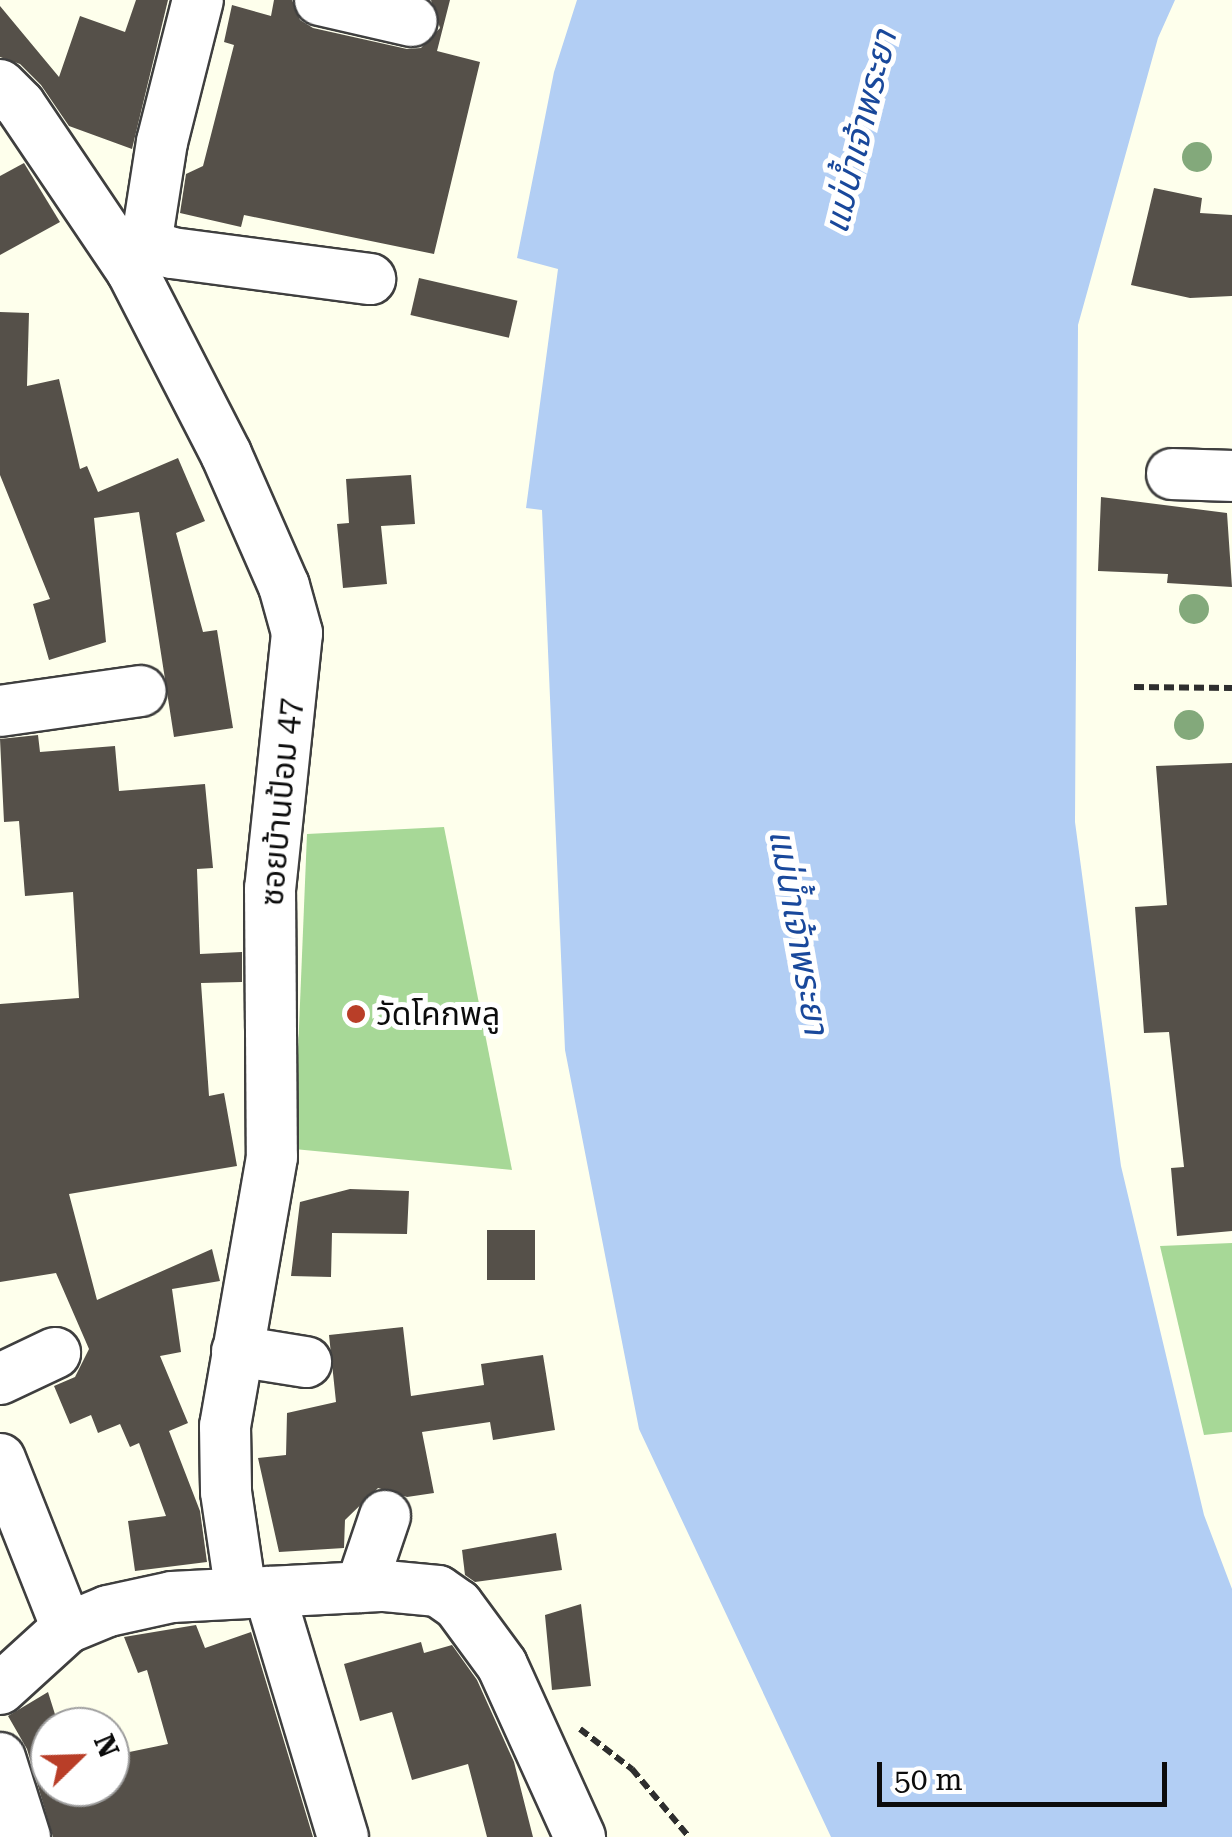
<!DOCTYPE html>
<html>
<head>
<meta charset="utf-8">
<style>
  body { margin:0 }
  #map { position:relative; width:1232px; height:1837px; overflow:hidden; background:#feffec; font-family:"Roboto Serif","Noto Sans Thai",serif }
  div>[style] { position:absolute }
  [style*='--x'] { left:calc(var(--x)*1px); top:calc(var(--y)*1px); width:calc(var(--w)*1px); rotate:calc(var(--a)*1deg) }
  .forest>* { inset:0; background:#a7d897 }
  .water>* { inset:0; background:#b2cef4 }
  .building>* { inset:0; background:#555049; transform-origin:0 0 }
  .path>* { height:6px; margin-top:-3px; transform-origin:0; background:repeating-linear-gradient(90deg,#2e2e2e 0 10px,transparent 0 15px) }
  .roads { filter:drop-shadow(2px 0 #3f3f3f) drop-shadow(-2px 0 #3f3f3f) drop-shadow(0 2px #3f3f3f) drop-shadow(0 -2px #3f3f3f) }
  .minor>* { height:50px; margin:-25px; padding:0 25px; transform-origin:25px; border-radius:25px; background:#fff }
  .trees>* { width:30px; height:30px; margin:-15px; border-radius:50%; background:#83a97b }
  .dots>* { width:28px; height:28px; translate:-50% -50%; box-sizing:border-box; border:5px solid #fff; border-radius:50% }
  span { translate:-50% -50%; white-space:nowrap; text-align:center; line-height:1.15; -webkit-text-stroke:10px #fff; paint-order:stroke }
  .street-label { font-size:32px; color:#0c0c0c }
  .poi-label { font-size:32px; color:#0c0c0c }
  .left { translate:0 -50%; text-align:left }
  .water-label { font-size:35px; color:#19489b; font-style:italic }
  .north { position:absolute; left:30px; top:1707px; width:100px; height:100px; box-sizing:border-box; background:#fff; border:2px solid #9e9e9e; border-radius:50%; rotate:67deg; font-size:28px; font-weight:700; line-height:40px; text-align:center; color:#0c0c0c }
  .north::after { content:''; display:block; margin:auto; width:35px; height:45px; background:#b93e28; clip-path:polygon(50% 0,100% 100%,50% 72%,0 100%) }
  .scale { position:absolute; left:877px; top:1762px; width:290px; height:45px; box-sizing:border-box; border:5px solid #0c0c0c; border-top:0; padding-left:12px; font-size:30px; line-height:35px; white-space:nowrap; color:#0c0c0c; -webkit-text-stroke:8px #fff; paint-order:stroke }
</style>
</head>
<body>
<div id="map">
  <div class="forest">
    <i style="clip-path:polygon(444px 827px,512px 1170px,294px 1149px,307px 834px)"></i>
    <i style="clip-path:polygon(1232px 1243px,1232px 1432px,1204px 1435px,1160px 1246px)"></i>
  </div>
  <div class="water">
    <i style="clip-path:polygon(577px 0,1175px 0,1158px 38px,1078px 325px,1075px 822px,1121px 1166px,1204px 1515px,1232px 1589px,1232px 1837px,831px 1837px,639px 1429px,565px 1050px,542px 510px,526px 508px,558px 269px,517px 258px,554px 72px)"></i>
  </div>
  <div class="building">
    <i style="clip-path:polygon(136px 0,168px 0,132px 149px,69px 126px,41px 85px,20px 64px,0 57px,0 6px,59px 77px,80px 16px,125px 32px)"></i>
    <i style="clip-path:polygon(274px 0,292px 0,300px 20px,313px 28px,407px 49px,421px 48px,440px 28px,431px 0,450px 0,437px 51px,480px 62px,434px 254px,244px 215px,241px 227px,180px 213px,186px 174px,203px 166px,234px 45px,224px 42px,232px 5px,271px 16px)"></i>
    <i style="clip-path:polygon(24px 163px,60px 222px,0 255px,0 176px)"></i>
    <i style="clip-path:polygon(1154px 188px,1202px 198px,1200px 213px,1232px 215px,1232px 296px,1190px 298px,1131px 285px)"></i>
    <i style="left:419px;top:278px;width:101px;height:38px;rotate:13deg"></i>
    <i style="clip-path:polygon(0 312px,29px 313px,27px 386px,59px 379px,80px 469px,87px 466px,98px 492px,178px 458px,205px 521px,176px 533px,203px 632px,217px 630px,233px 728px,174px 737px,139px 512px,94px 518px,106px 642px,49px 660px,33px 604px,50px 599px,0 475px)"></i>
    <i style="clip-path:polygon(411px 475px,415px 524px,381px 526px,387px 584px,343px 588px,337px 524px,349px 523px,346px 479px)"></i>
    <i style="clip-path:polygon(1101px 497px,1227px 513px,1232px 587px,1167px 583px,1168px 574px,1098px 571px)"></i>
    <i style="clip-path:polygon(38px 735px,40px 752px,115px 746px,119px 791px,205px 784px,213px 868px,197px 869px,200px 954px,242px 952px,242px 982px,201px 983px,209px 1096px,224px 1093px,237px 1166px,69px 1194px,97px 1300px,212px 1249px,220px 1281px,172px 1289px,181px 1352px,160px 1356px,188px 1423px,169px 1431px,200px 1511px,207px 1562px,135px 1571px,128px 1521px,166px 1516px,139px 1443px,130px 1447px,120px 1424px,98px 1433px,91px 1415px,70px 1424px,54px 1386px,75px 1377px,89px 1349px,56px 1273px,0 1282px,0 1004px,79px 998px,73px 892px,25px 896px,19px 821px,4px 822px,0 739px)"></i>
    <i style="clip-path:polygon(1232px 763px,1232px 1231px,1177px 1236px,1171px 1168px,1184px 1167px,1169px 1032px,1144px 1033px,1135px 907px,1167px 905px,1156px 766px)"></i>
    <i style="clip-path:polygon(350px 1189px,409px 1191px,407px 1234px,332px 1233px,331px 1277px,291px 1276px,300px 1202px)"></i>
    <i style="left:487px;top:1230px;width:48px;height:50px"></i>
    <i style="clip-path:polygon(403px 1327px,411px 1396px,484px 1385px,481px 1364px,543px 1355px,555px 1430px,493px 1440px,490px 1422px,422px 1432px,434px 1493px,407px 1497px,378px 1488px,345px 1520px,344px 1548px,279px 1552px,258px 1458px,286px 1455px,287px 1413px,336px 1402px,329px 1335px)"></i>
    <i style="clip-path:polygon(556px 1533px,562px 1570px,475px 1582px,465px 1575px,462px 1550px)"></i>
    <i style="clip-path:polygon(581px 1604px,591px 1686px,552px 1690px,545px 1615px)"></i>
    <i style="clip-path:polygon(196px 1625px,205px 1648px,251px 1632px,313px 1837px,53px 1837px,27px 1749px,8px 1716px,48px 1692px,59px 1727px,50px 1727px,50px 1787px,110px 1787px,110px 1756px,168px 1744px,147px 1670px,138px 1673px,124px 1637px)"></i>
    <i style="clip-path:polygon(421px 1642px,424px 1653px,452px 1645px,477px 1680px,514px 1762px,533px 1837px,487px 1837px,468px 1764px,412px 1780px,392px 1712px,360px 1721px,344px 1664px)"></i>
  </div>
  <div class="path">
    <i style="--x:1134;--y:687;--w:98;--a:0.6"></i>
    <i style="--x:580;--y:1729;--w:66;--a:37.6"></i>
    <i style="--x:632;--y:1769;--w:89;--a:50"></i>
  </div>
  <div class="roads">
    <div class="minor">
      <i style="--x:320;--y:0;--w:94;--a:12.9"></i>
      <i style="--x:0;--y:85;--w:28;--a:45"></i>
      <i style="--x:20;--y:105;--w:200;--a:56"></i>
      <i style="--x:132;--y:271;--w:206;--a:62.8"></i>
      <i style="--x:226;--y:454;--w:144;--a:66.3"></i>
      <i style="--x:284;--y:586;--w:49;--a:74.5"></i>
      <i style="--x:297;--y:633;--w:256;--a:96"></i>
      <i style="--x:270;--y:888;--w:269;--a:89.6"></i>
      <i style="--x:272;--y:1157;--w:273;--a:99.9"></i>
      <i style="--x:225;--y:1426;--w:66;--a:89.1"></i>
      <i style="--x:226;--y:1492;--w:102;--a:81.6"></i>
      <i style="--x:146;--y:244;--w:28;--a:19"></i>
      <i style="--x:172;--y:253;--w:200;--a:7.5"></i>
      <i style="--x:132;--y:271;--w:30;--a:-63"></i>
      <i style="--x:146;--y:244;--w:103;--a:-81.1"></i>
      <i style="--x:162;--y:142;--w:146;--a:-75.8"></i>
      <i style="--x:1172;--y:474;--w:60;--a:1.9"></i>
      <i style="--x:0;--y:711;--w:142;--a:-8.1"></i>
      <i style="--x:237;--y:1351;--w:70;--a:9.1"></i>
      <i style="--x:0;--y:1379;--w:61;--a:-25.3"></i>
      <i style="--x:0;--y:1459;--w:182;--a:68.4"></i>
      <i style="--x:361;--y:1587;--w:75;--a:-71.3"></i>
      <i style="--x:269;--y:1592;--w:256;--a:73.2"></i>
      <i style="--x:0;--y:1689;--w:91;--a:-42.3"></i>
      <i style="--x:67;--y:1628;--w:44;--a:-22.5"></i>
      <i style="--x:108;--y:1611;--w:66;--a:-12.3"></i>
      <i style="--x:172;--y:1597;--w:213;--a:-3"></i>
      <i style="--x:385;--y:1586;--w:53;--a:5.4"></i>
      <i style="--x:438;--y:1591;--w:24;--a:35"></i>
      <i style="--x:458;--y:1605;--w:74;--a:53.7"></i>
      <i style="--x:502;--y:1665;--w:189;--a:65.6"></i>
      <i style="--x:0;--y:1758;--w:83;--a:72.4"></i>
    </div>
  </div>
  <div class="trees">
    <i style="left:1197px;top:157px"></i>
    <i style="left:1194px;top:609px"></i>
    <i style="left:1189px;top:725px"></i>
  </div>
  <div class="dots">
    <i style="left:356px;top:1014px;background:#b93e28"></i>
  </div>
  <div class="street-label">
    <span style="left:281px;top:802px;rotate:-85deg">ซอยบ้านป้อม 47</span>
  </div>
  <div class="poi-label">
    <span class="left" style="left:376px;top:1014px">วัดโคกพลู</span>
  </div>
  <div class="water-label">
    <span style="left:861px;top:132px;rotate:-76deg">แม่น้ำเจ้าพระยา</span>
    <span style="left:798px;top:932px;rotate:80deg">แม่น้ำเจ้าพระยา</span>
  </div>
  <div class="north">N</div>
  <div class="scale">50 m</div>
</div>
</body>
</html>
